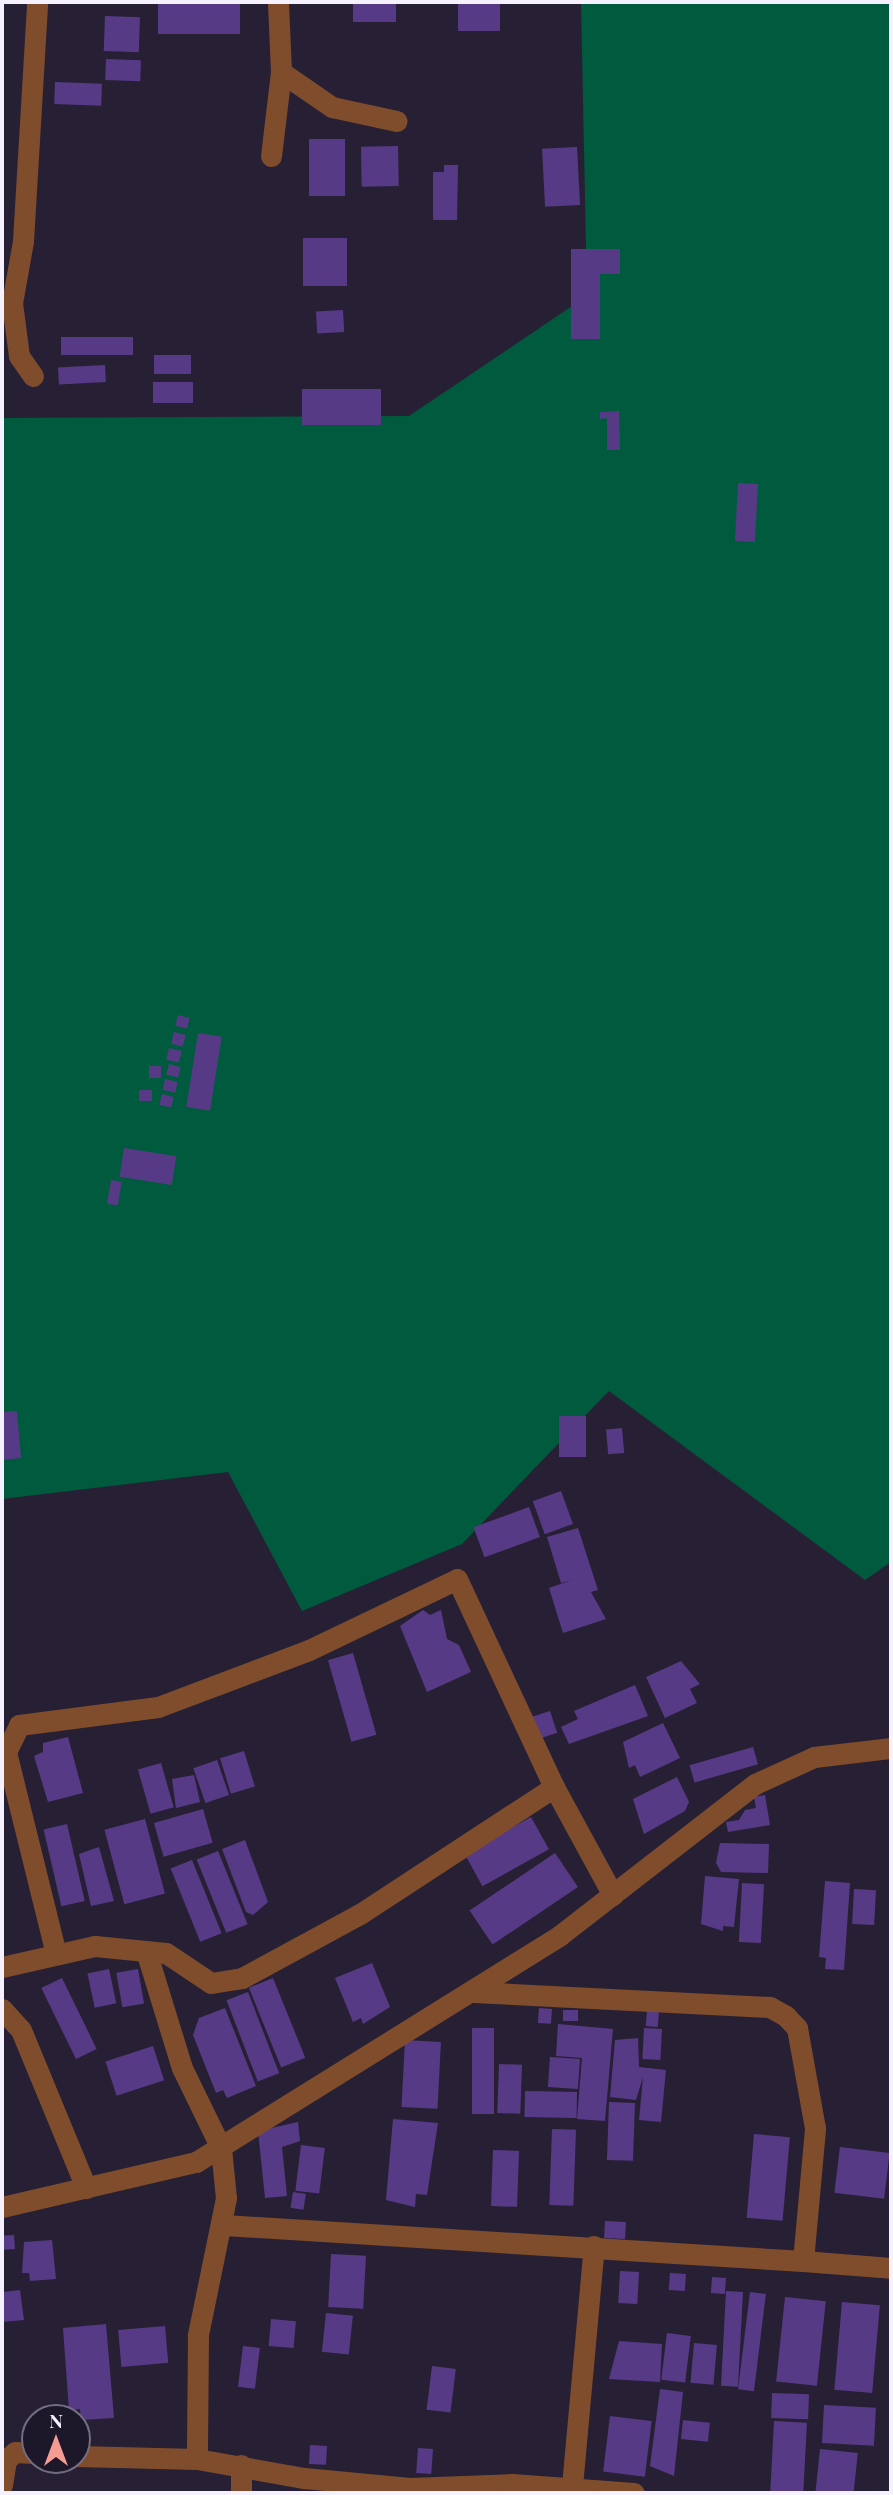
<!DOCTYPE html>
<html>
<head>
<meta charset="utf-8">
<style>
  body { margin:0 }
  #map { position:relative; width:893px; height:2495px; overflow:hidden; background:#272034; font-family:"Playfair Display",serif }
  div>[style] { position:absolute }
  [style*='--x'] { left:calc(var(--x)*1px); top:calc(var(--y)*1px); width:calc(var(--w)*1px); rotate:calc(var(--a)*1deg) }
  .green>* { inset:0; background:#005a3e }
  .building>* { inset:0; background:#573a86; transform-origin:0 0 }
  .minor>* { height:21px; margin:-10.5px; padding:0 10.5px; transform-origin:10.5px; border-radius:10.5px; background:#7f4d2c }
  span { translate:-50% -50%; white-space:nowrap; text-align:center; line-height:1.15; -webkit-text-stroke:7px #1d172a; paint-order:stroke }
  .frame { position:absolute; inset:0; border:4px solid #f5f1ff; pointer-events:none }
  .north { position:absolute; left:21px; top:2404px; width:70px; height:70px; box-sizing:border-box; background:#1d172a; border:2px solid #736e7f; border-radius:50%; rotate:0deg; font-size:19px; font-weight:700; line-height:28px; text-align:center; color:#f5f1ff }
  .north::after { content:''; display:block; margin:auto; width:24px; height:32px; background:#f59c92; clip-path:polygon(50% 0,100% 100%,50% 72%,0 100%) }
</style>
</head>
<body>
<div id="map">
  <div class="green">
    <i style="clip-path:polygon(581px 2px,891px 2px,891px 1562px,865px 1580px,609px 1391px,462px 1544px,302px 1611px,228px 1472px,2px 1499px,2px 418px,409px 416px,587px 296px)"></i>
  </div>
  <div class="building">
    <i style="left:158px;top:2px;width:82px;height:32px"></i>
    <i style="left:353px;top:2px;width:43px;height:20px"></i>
    <i style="left:458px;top:2px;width:42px;height:29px"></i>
    <i style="left:105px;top:16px;width:35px;height:35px;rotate:2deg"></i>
    <i style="left:106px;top:59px;width:35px;height:21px;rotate:2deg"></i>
    <i style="left:55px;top:82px;width:47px;height:22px;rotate:2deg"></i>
    <i style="left:309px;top:139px;width:36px;height:57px"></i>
    <i style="left:398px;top:146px;width:40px;height:37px;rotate:89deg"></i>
    <i style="left:577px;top:147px;width:58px;height:35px;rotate:87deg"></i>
    <i style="clip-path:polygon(444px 165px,458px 165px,457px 220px,433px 220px,433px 172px,444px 172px)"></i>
    <i style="left:303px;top:238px;width:44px;height:48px"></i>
    <i style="clip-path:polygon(571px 249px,620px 249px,620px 274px,600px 274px,600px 339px,571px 339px)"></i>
    <i style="left:343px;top:310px;width:22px;height:27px;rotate:87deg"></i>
    <i style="left:133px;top:337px;width:18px;height:72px;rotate:90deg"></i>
    <i style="left:191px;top:355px;width:19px;height:37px;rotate:90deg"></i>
    <i style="left:105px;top:365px;width:17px;height:47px;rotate:87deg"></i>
    <i style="left:153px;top:382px;width:40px;height:21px"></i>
    <i style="left:381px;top:389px;width:36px;height:79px;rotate:90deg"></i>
    <i style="clip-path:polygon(619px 411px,620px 450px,607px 450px,607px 418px,600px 419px,600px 412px)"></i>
    <i style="left:738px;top:483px;width:20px;height:58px;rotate:3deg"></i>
    <i style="left:178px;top:1015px;width:12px;height:11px;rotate:14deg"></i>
    <i style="left:174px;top:1032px;width:12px;height:12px;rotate:14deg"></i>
    <i style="left:198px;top:1033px;width:24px;height:75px;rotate:9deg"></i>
    <i style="left:169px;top:1048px;width:13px;height:12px;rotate:13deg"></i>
    <i style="left:169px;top:1064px;width:12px;height:11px;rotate:14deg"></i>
    <i style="left:149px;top:1066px;width:12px;height:12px"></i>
    <i style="left:165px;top:1079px;width:13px;height:11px;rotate:13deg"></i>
    <i style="left:139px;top:1090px;width:13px;height:11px"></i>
    <i style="left:162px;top:1094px;width:12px;height:11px;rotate:14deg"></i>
    <i style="left:124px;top:1148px;width:53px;height:29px;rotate:9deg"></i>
    <i style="left:111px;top:1180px;width:11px;height:24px;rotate:10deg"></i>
    <i style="clip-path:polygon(17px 1411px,21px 1458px,2px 1460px,2px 1412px)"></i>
    <i style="left:559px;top:1416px;width:27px;height:41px"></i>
    <i style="left:622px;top:1428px;width:25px;height:16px;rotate:85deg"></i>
    <i style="left:561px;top:1491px;width:35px;height:30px;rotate:70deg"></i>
    <i style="left:529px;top:1507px;width:32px;height:59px;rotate:70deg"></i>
    <i style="clip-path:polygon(578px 1528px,598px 1590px,591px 1592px,606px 1619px,563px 1633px,549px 1588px,572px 1580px,561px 1583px,547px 1537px)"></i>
    <i style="clip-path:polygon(423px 1610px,430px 1615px,441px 1610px,447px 1639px,459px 1645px,471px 1672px,427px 1692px,400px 1626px)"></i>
    <i style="left:353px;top:1653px;width:85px;height:26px;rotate:74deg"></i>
    <i style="clip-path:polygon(681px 1661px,700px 1684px,690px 1689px,697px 1703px,665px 1718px,646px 1677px)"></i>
    <i style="clip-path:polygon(635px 1685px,648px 1716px,569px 1744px,561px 1727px,578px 1719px,574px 1711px)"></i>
    <i style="left:550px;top:1711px;width:23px;height:19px;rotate:72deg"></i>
    <i style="clip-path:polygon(663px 1723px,680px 1758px,640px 1777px,635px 1765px,629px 1768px,623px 1742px)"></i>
    <i style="clip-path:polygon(68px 1737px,83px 1793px,48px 1802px,34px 1756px,43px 1752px,43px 1743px)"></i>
    <i style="left:753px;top:1747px;width:18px;height:66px;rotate:74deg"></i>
    <i style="left:244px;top:1751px;width:37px;height:25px;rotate:73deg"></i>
    <i style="left:217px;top:1760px;width:37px;height:25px;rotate:71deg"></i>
    <i style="left:161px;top:1763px;width:46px;height:24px;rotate:74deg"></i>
    <i style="clip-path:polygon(194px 1775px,200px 1802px,176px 1808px,172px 1779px)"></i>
    <i style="clip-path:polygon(677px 1777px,689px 1802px,685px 1811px,644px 1834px,633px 1799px)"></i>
    <i style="clip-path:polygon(765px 1795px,770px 1825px,728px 1832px,726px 1822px,739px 1820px,745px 1810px,756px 1808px,754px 1797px)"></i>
    <i style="left:203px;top:1809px;width:35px;height:51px;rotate:74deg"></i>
    <i style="left:531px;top:1817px;width:37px;height:76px;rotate:61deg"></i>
    <i style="left:145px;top:1819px;width:77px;height:42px;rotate:75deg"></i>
    <i style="left:67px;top:1824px;width:79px;height:24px;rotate:77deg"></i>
    <i style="clip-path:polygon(245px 1840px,268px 1902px,253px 1915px,246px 1912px,222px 1849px)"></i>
    <i style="clip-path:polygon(720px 1843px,769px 1844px,768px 1873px,721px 1872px,716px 1863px)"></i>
    <i style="clip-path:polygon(99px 1847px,114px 1901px,91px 1906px,79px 1854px)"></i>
    <i style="left:218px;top:1851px;width:79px;height:23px;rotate:68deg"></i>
    <i style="left:555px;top:1853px;width:41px;height:103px;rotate:56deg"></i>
    <i style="left:192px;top:1860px;width:79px;height:23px;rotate:68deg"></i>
    <i style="clip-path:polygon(705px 1876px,739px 1879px,734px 1927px,723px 1926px,723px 1931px,701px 1924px)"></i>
    <i style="clip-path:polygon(825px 1881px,850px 1883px,844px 1970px,825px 1969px,826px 1958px,819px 1957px)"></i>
    <i style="left:742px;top:1883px;width:22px;height:59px;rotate:3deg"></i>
    <i style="left:854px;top:1889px;width:22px;height:35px;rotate:3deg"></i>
    <i style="clip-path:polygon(372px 1963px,390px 2007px,363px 2024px,361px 2018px,353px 2022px,335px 1978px)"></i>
    <i style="left:109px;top:1969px;width:35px;height:22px;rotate:78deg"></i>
    <i style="left:138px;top:1969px;width:35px;height:22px;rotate:80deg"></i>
    <i style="left:62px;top:1978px;width:79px;height:23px;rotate:64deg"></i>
    <i style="left:273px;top:1978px;width:86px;height:26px;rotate:68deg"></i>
    <i style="left:248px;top:1992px;width:87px;height:23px;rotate:69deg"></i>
    <i style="clip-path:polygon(225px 2008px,256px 2086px,227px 2098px,223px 2090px,216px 2093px,193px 2035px,199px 2018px)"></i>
    <i style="left:539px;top:2008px;width:13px;height:15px;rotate:4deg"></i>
    <i style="left:563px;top:2010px;width:15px;height:11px"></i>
    <i style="left:647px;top:2011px;width:12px;height:15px;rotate:5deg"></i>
    <i style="clip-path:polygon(558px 2024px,613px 2029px,605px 2121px,577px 2119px,582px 2058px,556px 2056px)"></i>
    <i style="left:472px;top:2028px;width:22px;height:86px"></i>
    <i style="left:644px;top:2028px;width:18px;height:31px;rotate:3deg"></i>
    <i style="clip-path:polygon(638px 2038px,639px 2067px,666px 2070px,661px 2122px,639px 2120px,643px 2077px,636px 2100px,610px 2097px,615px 2040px)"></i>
    <i style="left:405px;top:2040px;width:36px;height:67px;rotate:3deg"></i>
    <i style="left:153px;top:2046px;width:36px;height:50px;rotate:72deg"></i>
    <i style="left:550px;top:2057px;width:30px;height:30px;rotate:4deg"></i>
    <i style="left:499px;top:2064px;width:23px;height:49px;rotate:2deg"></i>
    <i style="left:525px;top:2091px;width:52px;height:26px;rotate:1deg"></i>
    <i style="left:609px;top:2102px;width:26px;height:58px;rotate:2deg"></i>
    <i style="clip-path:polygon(393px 2119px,438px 2123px,427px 2195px,416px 2194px,415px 2207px,386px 2200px)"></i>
    <i style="clip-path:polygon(298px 2122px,300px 2141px,282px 2147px,287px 2196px,265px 2198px,258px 2131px)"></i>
    <i style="left:552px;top:2129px;width:24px;height:76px;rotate:2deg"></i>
    <i style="left:754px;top:2134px;width:36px;height:84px;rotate:5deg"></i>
    <i style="left:301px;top:2145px;width:24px;height:46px;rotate:7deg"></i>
    <i style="left:840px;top:2147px;width:50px;height:46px;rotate:7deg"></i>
    <i style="left:493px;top:2150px;width:26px;height:56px;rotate:2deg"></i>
    <i style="left:293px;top:2192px;width:13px;height:16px;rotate:9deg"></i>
    <i style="left:605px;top:2221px;width:21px;height:17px;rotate:3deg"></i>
    <i style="left:14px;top:2235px;width:14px;height:12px;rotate:86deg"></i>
    <i style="clip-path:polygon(52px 2240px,56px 2279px,30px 2281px,29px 2273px,22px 2273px,24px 2242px)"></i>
    <i style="left:331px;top:2254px;width:35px;height:53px;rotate:3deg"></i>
    <i style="left:620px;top:2271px;width:19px;height:32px;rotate:3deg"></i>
    <i style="left:670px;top:2273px;width:16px;height:17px;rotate:4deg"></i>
    <i style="left:712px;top:2277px;width:14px;height:16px;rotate:4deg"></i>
    <i style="clip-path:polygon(20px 2290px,24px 2320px,2px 2322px,2px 2292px)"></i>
    <i style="left:726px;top:2291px;width:17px;height:95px;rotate:3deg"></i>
    <i style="left:750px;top:2292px;width:16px;height:98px;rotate:7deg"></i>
    <i style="left:785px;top:2297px;width:41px;height:85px;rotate:6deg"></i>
    <i style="left:842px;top:2302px;width:38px;height:88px;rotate:5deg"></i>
    <i style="left:326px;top:2313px;width:27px;height:39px;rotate:6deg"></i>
    <i style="left:271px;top:2319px;width:25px;height:27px;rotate:5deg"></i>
    <i style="clip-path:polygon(106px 2324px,114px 2418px,81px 2420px,80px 2409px,69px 2410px,63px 2328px)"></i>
    <i style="left:165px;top:2326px;width:37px;height:47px;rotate:85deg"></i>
    <i style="left:667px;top:2333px;width:24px;height:47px;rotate:7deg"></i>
    <i style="clip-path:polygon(619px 2341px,662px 2344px,660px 2382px,609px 2379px)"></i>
    <i style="left:694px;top:2343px;width:23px;height:40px;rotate:5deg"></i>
    <i style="left:243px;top:2346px;width:17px;height:41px;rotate:7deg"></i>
    <i style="left:432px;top:2366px;width:24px;height:44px;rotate:7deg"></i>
    <i style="clip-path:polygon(660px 2389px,683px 2392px,674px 2476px,650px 2466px)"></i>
    <i style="left:772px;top:2393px;width:37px;height:25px;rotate:2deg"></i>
    <i style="left:824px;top:2405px;width:52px;height:38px;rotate:3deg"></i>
    <i style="left:610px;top:2416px;width:42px;height:56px;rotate:7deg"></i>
    <i style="left:683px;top:2420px;width:27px;height:19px;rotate:6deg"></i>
    <i style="left:774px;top:2421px;width:33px;height:72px;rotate:3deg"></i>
    <i style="left:310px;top:2445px;width:17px;height:19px;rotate:3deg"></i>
    <i style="left:418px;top:2448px;width:15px;height:25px;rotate:4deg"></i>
    <i style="left:820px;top:2449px;width:38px;height:44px;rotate:6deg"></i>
  </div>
  <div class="minor">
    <i style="--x:281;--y:72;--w:62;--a:34.5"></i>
    <i style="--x:332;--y:107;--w:66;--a:12.2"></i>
    <i style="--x:271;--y:156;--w:85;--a:-83.2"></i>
    <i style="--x:281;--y:72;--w:70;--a:-92.5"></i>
    <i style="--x:33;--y:376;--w:24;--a:-125"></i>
    <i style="--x:19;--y:356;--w:53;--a:-97.5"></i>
    <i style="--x:12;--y:303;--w:63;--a:-79.9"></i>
    <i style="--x:23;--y:241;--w:239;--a:-86.6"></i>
    <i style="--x:55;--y:1950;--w:204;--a:-103.9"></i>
    <i style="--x:6;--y:1752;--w:30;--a:-64"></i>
    <i style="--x:19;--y:1725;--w:140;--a:-7.4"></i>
    <i style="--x:158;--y:1707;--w:161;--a:-20.7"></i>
    <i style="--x:309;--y:1650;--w:164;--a:-25.6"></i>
    <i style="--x:457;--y:1579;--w:230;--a:65"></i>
    <i style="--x:554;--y:1787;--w:123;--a:61.4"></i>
    <i style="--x:146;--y:1951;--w:122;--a:72.9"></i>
    <i style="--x:182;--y:2068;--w:89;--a:64"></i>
    <i style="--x:221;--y:2148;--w:50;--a:84.3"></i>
    <i style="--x:226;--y:2198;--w:140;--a:101.6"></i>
    <i style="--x:198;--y:2335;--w:124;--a:90.5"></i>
    <i style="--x:2;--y:1967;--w:95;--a:-12.7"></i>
    <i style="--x:95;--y:1946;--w:71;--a:5.6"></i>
    <i style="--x:166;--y:1953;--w:54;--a:33.7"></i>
    <i style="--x:211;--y:1983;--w:31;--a:-9"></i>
    <i style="--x:242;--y:1978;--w:134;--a:-28.5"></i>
    <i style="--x:360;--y:1914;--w:232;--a:-33.2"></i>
    <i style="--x:2;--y:2009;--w:28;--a:48"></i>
    <i style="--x:21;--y:2030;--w:171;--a:67.6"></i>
    <i style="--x:2;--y:2207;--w:199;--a:-13.1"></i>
    <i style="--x:196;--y:2162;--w:428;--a:-31.9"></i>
    <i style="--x:559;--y:1936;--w:248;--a:-37.8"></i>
    <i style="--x:755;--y:1784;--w:65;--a:-24.6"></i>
    <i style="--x:814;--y:1757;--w:78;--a:-6.7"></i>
    <i style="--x:224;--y:2225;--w:580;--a:3.56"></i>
    <i style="--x:803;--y:2261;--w:134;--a:-84.8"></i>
    <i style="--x:815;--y:2128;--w:102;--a:-100.2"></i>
    <i style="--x:797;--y:2028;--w:16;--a:-133"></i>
    <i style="--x:786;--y:2016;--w:18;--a:-151"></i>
    <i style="--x:770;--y:2007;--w:296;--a:-177.1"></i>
    <i style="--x:803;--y:2261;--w:88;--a:4.5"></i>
    <i style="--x:77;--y:2456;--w:120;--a:1.4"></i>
    <i style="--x:197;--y:2459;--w:109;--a:10.1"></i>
    <i style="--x:304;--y:2478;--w:106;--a:5.4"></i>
    <i style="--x:410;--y:2488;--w:102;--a:-2.2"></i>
    <i style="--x:512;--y:2484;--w:122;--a:4.2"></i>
    <i style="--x:241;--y:2465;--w:28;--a:90"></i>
    <i style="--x:2;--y:2485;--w:25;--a:-81"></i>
    <i style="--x:6;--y:2460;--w:12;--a:-42"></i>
    <i style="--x:15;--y:2452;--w:20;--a:3"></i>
    <i style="--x:572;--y:2486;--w:241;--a:-84.8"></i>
  </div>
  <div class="frame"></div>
  <div class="north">N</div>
</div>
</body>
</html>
